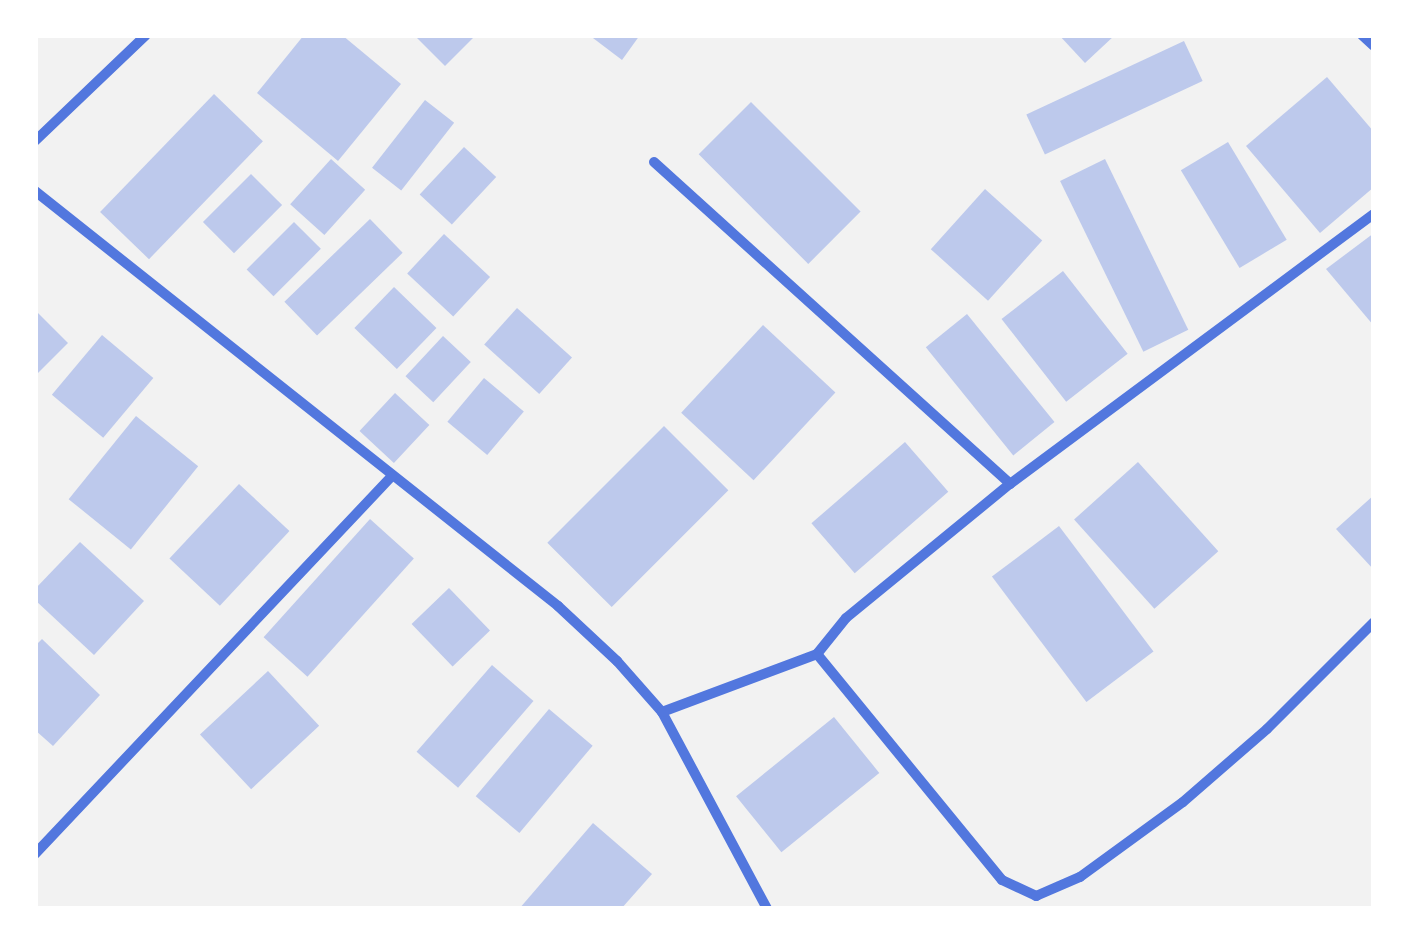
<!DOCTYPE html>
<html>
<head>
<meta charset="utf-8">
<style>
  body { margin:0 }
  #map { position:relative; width:1409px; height:944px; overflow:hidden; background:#f2f2f2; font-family:Manrope,sans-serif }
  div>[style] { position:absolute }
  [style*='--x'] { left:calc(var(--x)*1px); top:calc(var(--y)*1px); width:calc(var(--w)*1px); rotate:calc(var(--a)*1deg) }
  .building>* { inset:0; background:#bdc9ec; transform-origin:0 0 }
  .minor>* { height:10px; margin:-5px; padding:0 5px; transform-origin:5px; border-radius:5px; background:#5277de }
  span { translate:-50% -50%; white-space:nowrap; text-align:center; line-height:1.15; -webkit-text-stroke:8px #fff; paint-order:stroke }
  .frame { position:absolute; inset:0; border:38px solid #fff; pointer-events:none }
</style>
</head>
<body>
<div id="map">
  <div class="building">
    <i style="clip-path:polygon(304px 35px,342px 35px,401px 84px,338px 161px,257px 93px)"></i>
    <i style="clip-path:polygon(414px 35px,476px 35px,445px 66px)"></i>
    <i style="clip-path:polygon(589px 35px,640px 35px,622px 60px)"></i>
    <i style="clip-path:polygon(1059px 35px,1115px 35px,1085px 63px)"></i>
    <i style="left:1184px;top:41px;width:44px;height:174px;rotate:65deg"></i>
    <i style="clip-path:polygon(1327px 77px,1374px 132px,1374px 187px,1320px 233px,1246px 146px)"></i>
    <i style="left:214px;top:94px;width:68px;height:164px;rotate:44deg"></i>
    <i style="left:425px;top:100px;width:37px;height:86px;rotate:38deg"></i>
    <i style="left:751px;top:102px;width:155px;height:74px;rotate:45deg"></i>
    <i style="left:1228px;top:142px;width:114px;height:55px;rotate:59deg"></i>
    <i style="left:464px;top:147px;width:44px;height:65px;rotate:43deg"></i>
    <i style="left:331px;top:159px;width:46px;height:61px;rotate:42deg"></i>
    <i style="left:1105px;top:159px;width:190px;height:50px;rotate:64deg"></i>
    <i style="left:251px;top:174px;width:44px;height:68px;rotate:45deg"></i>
    <i style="left:985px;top:189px;width:77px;height:81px;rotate:42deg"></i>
    <i style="left:370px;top:219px;width:47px;height:119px;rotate:46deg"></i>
    <i style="left:294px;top:222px;width:38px;height:67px;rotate:45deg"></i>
    <i style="clip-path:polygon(1374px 233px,1374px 326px,1326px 269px)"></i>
    <i style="left:444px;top:234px;width:63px;height:54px;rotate:43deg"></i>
    <i style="left:1063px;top:271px;width:105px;height:78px;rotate:52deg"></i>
    <i style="left:394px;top:287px;width:59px;height:57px;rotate:44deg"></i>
    <i style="left:517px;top:308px;width:74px;height:49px;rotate:42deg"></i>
    <i style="clip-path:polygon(35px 310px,68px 343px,35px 376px)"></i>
    <i style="left:967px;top:314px;width:139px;height:53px;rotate:51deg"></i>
    <i style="left:763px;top:325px;width:99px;height:120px;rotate:43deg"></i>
    <i style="left:102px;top:335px;width:67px;height:78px;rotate:40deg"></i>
    <i style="left:443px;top:336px;width:38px;height:55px;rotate:43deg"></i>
    <i style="left:484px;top:378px;width:52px;height:57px;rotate:40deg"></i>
    <i style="left:395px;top:393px;width:47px;height:52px;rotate:43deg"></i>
    <i style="left:136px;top:416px;width:80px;height:107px;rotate:39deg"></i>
    <i style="left:664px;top:426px;width:91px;height:165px;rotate:45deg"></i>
    <i style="left:905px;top:442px;width:66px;height:124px;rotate:49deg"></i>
    <i style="left:1138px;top:462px;width:120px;height:86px;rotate:48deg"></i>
    <i style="left:239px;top:484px;width:69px;height:102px;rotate:43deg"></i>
    <i style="clip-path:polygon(1374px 495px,1374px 570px,1336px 529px)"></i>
    <i style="left:370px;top:519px;width:59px;height:159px;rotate:42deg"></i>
    <i style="left:1059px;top:526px;width:157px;height:84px;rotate:53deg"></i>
    <i style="clip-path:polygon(80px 542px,144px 601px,94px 655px,35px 600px,35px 589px)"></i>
    <i style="left:449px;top:588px;width:59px;height:52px;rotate:46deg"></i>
    <i style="clip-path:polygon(42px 639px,100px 695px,53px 746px,35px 730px,35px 646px)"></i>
    <i style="left:492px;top:665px;width:55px;height:115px;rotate:41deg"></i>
    <i style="left:268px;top:671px;width:75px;height:93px;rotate:47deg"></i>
    <i style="left:549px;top:709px;width:57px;height:114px;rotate:40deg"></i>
    <i style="left:834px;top:717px;width:72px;height:126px;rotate:51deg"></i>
    <i style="clip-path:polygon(593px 823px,652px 874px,621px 909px,519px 909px)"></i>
  </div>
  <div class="minor">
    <i style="--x:1362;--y:35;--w:16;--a:43"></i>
    <i style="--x:35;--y:141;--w:153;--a:-43.7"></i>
    <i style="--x:654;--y:162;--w:480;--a:42.1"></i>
    <i style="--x:35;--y:191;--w:668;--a:38.43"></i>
    <i style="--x:558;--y:606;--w:81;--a:43"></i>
    <i style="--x:617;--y:661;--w:68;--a:48.6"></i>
    <i style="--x:662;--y:712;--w:223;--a:61.9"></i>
    <i style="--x:817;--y:654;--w:292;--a:50.7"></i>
    <i style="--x:1002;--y:880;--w:38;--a:25"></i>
    <i style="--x:1036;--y:896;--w:48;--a:-23.4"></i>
    <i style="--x:1080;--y:877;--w:127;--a:-36.1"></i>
    <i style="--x:1183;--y:802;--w:111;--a:-41"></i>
    <i style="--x:1267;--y:729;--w:151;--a:-45"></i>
    <i style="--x:662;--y:712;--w:165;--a:-20.5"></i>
    <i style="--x:817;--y:654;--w:46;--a:-51.1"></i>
    <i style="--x:846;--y:618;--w:212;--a:-39.3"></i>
    <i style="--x:1010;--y:484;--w:453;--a:-36.6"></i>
    <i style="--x:35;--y:854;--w:520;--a:-46.64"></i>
  </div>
  <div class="frame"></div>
</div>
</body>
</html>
